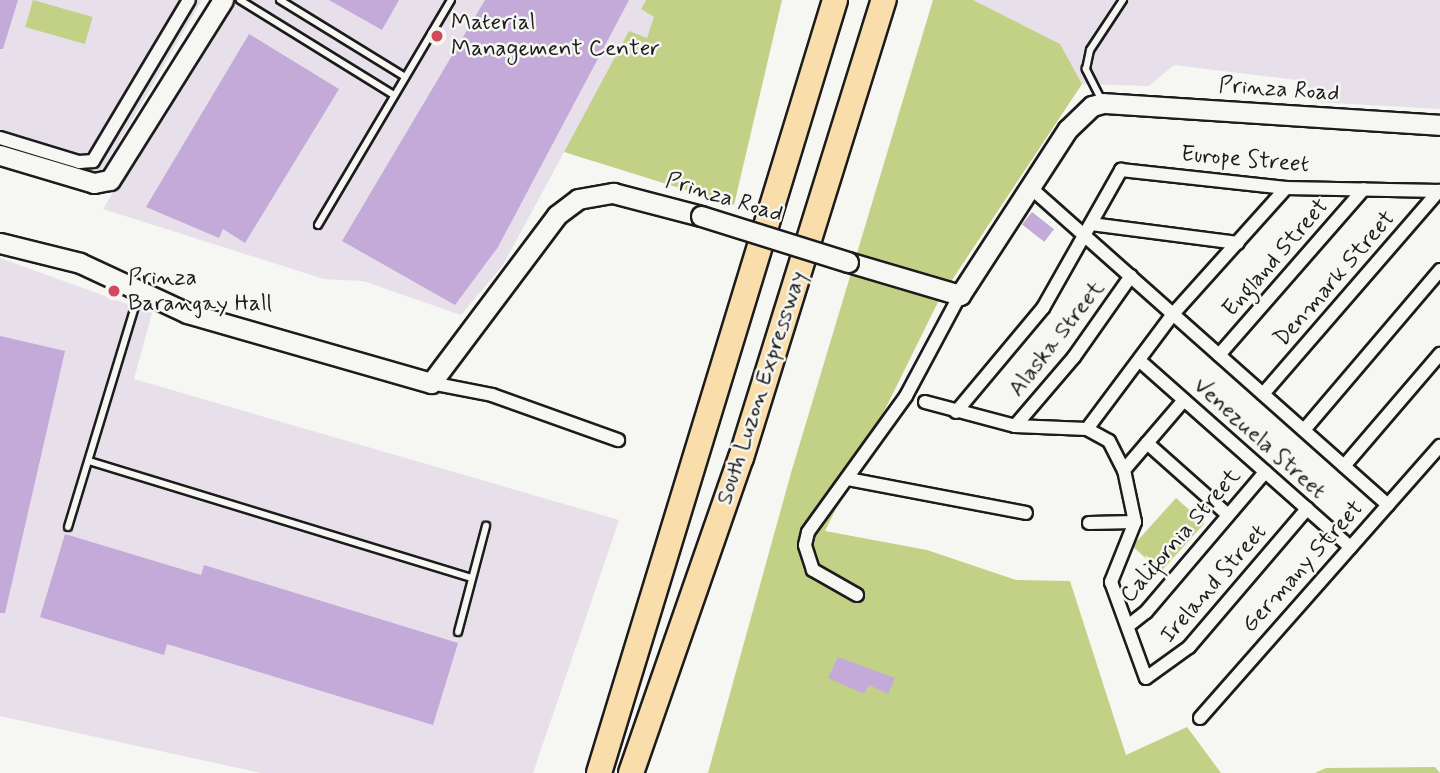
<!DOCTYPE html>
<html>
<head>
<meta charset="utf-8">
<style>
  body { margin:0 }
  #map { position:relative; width:1440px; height:773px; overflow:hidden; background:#f6f6f2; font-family:Mynerve,sans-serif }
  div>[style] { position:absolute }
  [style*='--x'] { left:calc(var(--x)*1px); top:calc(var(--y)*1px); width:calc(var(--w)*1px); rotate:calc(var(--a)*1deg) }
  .built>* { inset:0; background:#e7dfea }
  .green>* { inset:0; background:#c2d186; transform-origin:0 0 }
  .building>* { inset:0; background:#c3aad9; transform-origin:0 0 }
  .roads { filter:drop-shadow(2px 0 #1c1c1c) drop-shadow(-2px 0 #1c1c1c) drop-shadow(0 2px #1c1c1c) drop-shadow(0 -2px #1c1c1c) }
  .lane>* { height:6px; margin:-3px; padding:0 3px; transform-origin:3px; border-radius:3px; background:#f6f6f2 }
  .street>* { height:12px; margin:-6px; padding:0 6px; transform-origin:6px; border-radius:6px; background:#f6f6f2 }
  .secondary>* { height:19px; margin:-9.5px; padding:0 9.5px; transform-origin:9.5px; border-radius:9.5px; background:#f6f6f2 }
  .highway>* { height:24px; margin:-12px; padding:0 12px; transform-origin:12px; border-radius:12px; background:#f9deab }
  .bridges { filter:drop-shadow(2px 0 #1c1c1c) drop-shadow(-2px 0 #1c1c1c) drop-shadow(0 2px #1c1c1c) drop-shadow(0 -2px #1c1c1c) }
  .secondary-bridge>* { height:19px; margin:-9.5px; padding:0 9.5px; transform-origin:9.5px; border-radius:9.5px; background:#f6f6f2 }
  .dots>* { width:19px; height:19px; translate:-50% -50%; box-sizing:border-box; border:4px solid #f6f6f2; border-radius:50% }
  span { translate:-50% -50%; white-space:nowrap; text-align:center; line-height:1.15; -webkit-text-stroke:5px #f6f6f2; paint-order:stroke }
  .poi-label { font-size:23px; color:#1c1c1c }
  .left { translate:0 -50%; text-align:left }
  .street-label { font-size:23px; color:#1c1c1c }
</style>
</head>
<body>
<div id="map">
  <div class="built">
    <i style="clip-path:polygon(0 0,202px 0,100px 175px,0 145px)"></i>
    <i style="clip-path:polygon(226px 0,646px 0,641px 9px,655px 17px,647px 38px,629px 32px,503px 265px,461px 315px,363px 281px,324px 279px,103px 209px)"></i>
    <i style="clip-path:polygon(973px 0,1440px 0,1440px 109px,1316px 102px,1305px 81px,1174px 65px,1149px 86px,1082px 84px,1059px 44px)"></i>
    <i style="clip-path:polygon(0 258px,152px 313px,134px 379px,619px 520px,533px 773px,261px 773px,0 716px)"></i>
  </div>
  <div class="green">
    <i style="left:33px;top:0;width:62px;height:28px;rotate:16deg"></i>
    <i style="clip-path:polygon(646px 0,782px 0,734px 205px,564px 152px,629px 31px,647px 38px,654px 17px,641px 9px)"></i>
    <i style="clip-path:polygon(933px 0,973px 0,1060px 44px,1082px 84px,940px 298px,825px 531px,927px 550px,1016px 580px,1070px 581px,1126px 755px,1187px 727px,1221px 773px,708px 773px,791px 473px)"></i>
    <i style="left:1176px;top:498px;width:38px;height:65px;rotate:42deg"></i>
    <i style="clip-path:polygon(1326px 768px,1435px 767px,1440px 773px,1315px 773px)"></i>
  </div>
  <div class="building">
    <i style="clip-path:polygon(0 0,18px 0,3px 49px,0 49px)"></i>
    <i style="clip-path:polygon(329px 0,399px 0,382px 30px)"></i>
    <i style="clip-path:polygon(485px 0,629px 0,498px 247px,455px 305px,342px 241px)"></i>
    <i style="clip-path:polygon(249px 34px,339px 89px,245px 243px,223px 229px,219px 238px,146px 207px)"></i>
    <i style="left:1032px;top:212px;width:28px;height:16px;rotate:38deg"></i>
    <i style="clip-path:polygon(0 336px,65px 351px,5px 613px,0 613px)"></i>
    <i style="clip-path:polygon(65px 534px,201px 575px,204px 565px,458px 643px,433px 725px,167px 644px,164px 655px,40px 617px)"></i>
    <i style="clip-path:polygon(838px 657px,895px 678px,888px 694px,869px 685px,864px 694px,828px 678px)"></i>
  </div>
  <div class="roads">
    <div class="lane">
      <i style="--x:240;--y:0;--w:181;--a:31.7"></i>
      <i style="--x:280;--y:0;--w:147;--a:31.6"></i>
      <i style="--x:1101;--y:99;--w:34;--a:-117"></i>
      <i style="--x:1086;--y:69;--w:19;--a:-78"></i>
      <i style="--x:1090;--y:50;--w:60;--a:-56.6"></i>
      <i style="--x:318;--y:225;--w:261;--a:-59.4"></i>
      <i style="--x:89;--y:461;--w:400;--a:17"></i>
      <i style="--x:68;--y:527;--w:244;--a:-73.1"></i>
      <i style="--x:458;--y:632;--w:110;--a:-75.2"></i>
    </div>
    <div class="street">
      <i style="--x:0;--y:138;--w:83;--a:16.9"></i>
      <i style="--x:79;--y:162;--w:14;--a:-4"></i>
      <i style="--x:93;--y:161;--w:187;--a:-59.2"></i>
      <i style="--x:1032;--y:189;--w:476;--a:41.6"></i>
      <i style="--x:1091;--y:224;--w:148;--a:7.4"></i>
      <i style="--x:1219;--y:355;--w:220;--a:-48.9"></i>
      <i style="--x:1140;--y:361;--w:281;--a:41.5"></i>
      <i style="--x:431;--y:383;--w:62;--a:11.1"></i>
      <i style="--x:492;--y:395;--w:134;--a:19.7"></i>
      <i style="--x:1263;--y:394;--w:269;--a:-49.1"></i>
      <i style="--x:925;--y:402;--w:93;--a:14.9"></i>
      <i style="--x:1015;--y:426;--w:72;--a:2.4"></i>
      <i style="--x:1087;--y:429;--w:25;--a:29"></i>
      <i style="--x:1109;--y:441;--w:33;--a:63"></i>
      <i style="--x:1124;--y:470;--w:53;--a:78.1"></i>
      <i style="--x:1135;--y:522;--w:65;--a:111.8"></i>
      <i style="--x:1111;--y:582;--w:102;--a:70"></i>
      <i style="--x:1146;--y:678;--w:53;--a:-35.8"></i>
      <i style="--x:1189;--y:647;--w:182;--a:-49.5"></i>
      <i style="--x:956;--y:412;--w:136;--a:-50.1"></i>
      <i style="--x:1043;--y:308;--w:159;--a:-60.5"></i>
      <i style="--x:1121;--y:170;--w:166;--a:6.2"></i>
      <i style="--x:1286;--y:188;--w:154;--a:1.1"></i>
      <i style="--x:1015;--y:426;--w:91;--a:-49.5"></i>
      <i style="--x:1074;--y:357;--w:99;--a:-54.9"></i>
      <i style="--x:1087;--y:429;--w:144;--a:-53.2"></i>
      <i style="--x:1173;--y:314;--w:169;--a:-48.1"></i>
      <i style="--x:1304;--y:430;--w:210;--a:-49.6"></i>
      <i style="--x:1147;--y:443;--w:108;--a:41.6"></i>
      <i style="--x:1344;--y:466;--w:148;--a:-49.4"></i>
      <i style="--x:1124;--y:470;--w:92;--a:-49.4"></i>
      <i style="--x:848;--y:479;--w:181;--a:10.8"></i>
      <i style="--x:1089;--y:523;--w:46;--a:-1.2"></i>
      <i style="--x:857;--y:595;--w:51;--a:-150.4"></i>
      <i style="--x:813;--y:570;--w:26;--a:-108"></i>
      <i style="--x:805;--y:545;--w:13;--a:-77"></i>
      <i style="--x:808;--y:532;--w:168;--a:-54.2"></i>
      <i style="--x:906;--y:396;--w:115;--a:-61.9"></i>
      <i style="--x:1128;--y:626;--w:23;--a:-38"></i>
      <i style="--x:1146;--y:612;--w:184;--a:-49.6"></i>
      <i style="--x:1200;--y:718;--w:363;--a:-48.6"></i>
    </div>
    <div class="secondary">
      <i style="--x:0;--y:155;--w:98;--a:16.6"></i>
      <i style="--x:94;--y:183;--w:16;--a:-11"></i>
      <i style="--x:110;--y:180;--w:213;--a:-57.9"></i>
      <i style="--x:0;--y:243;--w:82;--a:14"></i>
      <i style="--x:80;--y:263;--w:118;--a:25"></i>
      <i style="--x:187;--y:313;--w:254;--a:16"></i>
      <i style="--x:431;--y:383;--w:210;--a:-53.1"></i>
      <i style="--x:557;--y:215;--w:26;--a:-37"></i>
      <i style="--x:578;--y:199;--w:36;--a:-10"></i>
      <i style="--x:613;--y:193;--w:91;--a:14.6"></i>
      <i style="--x:848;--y:262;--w:117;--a:16.4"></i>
      <i style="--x:960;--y:295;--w:198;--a:-57"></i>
      <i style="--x:1068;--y:129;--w:33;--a:-44"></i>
      <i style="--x:1092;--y:106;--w:11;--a:-15"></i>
      <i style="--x:1103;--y:103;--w:338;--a:3.7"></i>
    </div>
    <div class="highway">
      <i style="--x:599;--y:773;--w:808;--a:-73.02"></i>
      <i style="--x:631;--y:773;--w:334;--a:-70.8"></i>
      <i style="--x:741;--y:458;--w:480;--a:-72.7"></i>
    </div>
  </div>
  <div class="bridges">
    <div class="secondary-bridge">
      <i style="--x:701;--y:216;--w:154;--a:17.4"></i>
    </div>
  </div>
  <div class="dots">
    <i style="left:437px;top:36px;background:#d1495b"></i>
    <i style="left:114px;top:291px;background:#d1495b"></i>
  </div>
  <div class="poi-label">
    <span class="left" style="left:451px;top:36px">Material<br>Management Center</span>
    <span class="left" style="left:128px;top:291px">Prinza<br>Barangay Hall</span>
  </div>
  <div class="street-label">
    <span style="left:1279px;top:90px;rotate:4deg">Prinza Road</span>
    <span style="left:1245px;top:160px;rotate:5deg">Europe Street</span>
    <span style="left:724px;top:198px;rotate:17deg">Prinza Road</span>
    <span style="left:1276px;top:258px;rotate:-49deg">England Street</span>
    <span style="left:1335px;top:279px;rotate:-49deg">Denmark Street</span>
    <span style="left:1057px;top:339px;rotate:-52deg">Alaska Street</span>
    <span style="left:762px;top:388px;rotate:-72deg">South Luzon Expressway</span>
    <span style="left:1259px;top:439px;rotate:42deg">Venezuela Street</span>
    <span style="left:1181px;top:536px;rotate:-49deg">California Street</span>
    <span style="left:1303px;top:567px;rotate:-48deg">Germany Street</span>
    <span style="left:1214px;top:584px;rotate:-49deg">Ireland Street</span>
  </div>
</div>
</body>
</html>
